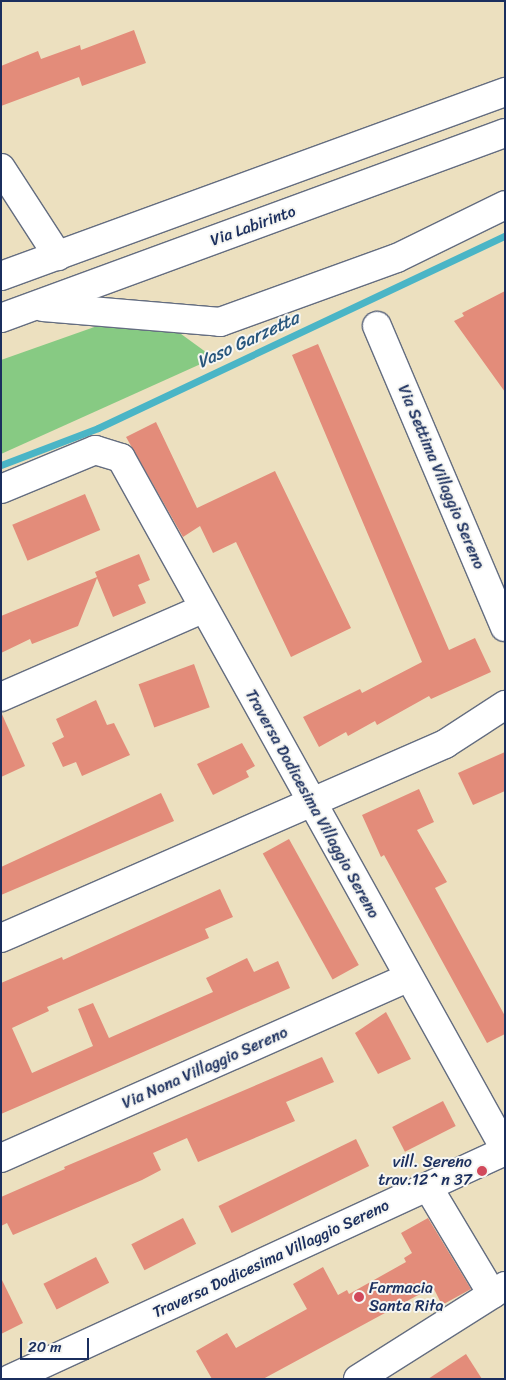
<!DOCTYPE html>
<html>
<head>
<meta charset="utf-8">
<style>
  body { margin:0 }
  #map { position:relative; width:506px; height:1380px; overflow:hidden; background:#ece0bf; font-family:Sriracha,sans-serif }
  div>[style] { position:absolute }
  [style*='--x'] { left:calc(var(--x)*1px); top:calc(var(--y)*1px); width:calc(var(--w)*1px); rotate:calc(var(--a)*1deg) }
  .green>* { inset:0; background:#87ca83 }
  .stream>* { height:7px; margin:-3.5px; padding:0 3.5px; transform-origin:3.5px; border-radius:3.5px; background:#4ab5c6 }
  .building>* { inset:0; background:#e38c7a; transform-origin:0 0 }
  .roads { filter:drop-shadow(1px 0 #646d80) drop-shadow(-1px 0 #646d80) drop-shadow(0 1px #646d80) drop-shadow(0 -1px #646d80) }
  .minor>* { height:28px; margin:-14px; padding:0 14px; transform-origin:14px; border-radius:14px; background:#fff }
  .dots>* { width:14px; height:14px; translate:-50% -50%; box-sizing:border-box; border:2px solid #f6f6f2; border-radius:50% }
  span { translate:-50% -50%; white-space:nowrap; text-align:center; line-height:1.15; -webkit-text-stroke:4px #f6f6f2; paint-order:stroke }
  .street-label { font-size:16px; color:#1b2f5e }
  .poi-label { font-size:16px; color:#1b2f5e }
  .right { translate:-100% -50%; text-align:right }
  .left { translate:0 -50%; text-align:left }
  .water-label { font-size:18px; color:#29577d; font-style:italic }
  .frame { position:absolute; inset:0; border:2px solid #1b2f5e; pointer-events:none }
  .scale { position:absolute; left:20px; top:1338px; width:69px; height:22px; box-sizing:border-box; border:2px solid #1b2f5e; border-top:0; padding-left:6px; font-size:15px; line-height:18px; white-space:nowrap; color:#1b2f5e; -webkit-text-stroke:4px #f6f6f2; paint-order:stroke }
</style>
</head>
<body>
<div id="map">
  <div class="green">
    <i style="clip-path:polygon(117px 319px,166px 323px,214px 358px,1px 454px,1px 360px)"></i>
  </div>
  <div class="stream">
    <i style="--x:1;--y:465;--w:104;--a:-20.9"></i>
    <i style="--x:98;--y:428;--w:450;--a:-25.3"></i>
  </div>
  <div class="building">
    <i style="clip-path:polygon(134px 30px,146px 63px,82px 86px,79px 77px,1px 106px,1px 66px,38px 51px,41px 59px,80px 45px,81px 50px)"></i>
    <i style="clip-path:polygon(505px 291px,505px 392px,454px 321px,464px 316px,462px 313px)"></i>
    <i style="clip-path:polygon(318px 344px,449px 650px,475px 638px,491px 672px,431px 699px,429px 696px,377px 725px,375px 721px,348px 736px,346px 732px,319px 747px,303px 717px,360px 689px,362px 693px,422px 662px,292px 355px)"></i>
    <i style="clip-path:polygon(156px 422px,197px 508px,275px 471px,351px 628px,291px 657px,236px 542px,213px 553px,200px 526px,183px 537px,126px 437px)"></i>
    <i style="left:85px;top:494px;width:39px;height:79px;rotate:67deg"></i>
    <i style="clip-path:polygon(139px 554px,150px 580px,138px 585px,146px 603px,113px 617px,97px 578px,78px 626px,32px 644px,30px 639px,1px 653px,1px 616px,97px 577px,95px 572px)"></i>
    <i style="left:194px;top:664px;width:46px;height:59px;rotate:70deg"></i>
    <i style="clip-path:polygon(96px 700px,107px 725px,114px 723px,130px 755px,82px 776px,76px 762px,63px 767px,52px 743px,64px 737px,56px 719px)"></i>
    <i style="clip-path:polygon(1px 712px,25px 766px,1px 777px)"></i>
    <i style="clip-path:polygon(242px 743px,255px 766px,246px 771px,249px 777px,213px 795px,197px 764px)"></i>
    <i style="clip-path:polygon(505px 752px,505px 791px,473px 805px,458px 773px)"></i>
    <i style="clip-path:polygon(419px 789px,434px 822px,417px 830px,447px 882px,435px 888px,505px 1016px,505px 1034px,487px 1043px,384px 855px,381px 857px,362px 815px)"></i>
    <i style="clip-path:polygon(161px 793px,174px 821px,1px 895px,1px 867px)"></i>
    <i style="left:289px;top:839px;width:144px;height:30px;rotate:61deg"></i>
    <i style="clip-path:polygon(220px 889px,233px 917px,205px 929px,209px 938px,47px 1007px,49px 1011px,12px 1028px,32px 1073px,93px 1046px,78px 1009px,93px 1003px,109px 1038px,213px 992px,206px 978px,247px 958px,254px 972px,278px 961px,290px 988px,1px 1114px,1px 983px,62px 957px,63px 960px)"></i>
    <i style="clip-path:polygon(386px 1012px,411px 1059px,378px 1074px,355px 1033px)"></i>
    <i style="clip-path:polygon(322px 1057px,334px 1082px,286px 1102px,295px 1121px,198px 1162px,187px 1138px,153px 1153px,161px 1170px,142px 1180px,13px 1235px,7px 1223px,1px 1226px,1px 1197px,65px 1169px,64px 1167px)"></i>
    <i style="left:443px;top:1101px;width:28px;height:57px;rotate:63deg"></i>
    <i style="left:356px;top:1139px;width:30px;height:153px;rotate:64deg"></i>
    <i style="left:183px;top:1218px;width:29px;height:58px;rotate:63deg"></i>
    <i style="clip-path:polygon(428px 1218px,471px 1289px,442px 1305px,433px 1287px,263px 1379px,212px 1379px,196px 1351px,227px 1333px,236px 1348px,307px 1309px,293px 1284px,323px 1267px,338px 1295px,347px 1290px,349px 1294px,406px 1262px,404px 1258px,412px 1253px,401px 1233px)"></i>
    <i style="left:96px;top:1257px;width:29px;height:59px;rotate:63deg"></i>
    <i style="clip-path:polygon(1px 1278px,23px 1323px,1px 1334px)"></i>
    <i style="clip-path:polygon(466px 1354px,482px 1379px,428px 1379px)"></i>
  </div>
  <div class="roads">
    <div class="minor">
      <i style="--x:1;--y:168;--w:105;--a:57.1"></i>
      <i style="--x:1;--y:276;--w:537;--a:-20.06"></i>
      <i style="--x:43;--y:307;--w:178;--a:4.8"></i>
      <i style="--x:220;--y:322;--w:188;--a:-19.9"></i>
      <i style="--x:397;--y:258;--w:120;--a:-26.1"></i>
      <i style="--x:1;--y:318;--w:537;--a:-20.16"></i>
      <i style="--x:377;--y:326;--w:327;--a:67"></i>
      <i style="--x:1;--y:489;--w:102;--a:-22.5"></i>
      <i style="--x:95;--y:450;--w:27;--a:17"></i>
      <i style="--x:121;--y:458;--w:791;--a:60.94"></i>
      <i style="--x:1;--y:697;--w:219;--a:-23.6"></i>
      <i style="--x:1;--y:938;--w:485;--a:-23.6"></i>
      <i style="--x:445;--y:744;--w:72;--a:-33"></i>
      <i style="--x:1;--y:1158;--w:445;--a:-23.9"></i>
      <i style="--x:428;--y:1187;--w:125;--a:59.1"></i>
      <i style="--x:10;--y:1379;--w:545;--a:-24.73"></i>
      <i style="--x:358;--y:1379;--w:174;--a:-32.3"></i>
    </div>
  </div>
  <div class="dots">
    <i style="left:482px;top:1171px;background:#d1495b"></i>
    <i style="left:359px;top:1297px;background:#d1495b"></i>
  </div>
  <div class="street-label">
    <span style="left:253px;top:226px;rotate:-20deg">Via Labirinto</span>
    <span style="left:441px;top:477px;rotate:67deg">Via Settima Villaggio Sereno</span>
    <span style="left:312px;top:804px;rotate:61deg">Traversa Dodicesima Villaggio Sereno</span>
    <span style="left:205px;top:1068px;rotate:-24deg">Via Nona Villaggio Sereno</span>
    <span style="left:271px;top:1259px;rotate:-25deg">Traversa Dodicesima Villaggio Sereno</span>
  </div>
  <div class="poi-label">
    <span class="right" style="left:472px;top:1171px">vill. Sereno<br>trav.12^ n 37</span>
    <span class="left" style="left:369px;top:1297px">Farmacia<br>Santa Rita</span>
  </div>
  <div class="water-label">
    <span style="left:248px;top:340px;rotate:-25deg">Vaso Garzetta</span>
  </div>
  <div class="frame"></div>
  <div class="scale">20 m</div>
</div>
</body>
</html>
